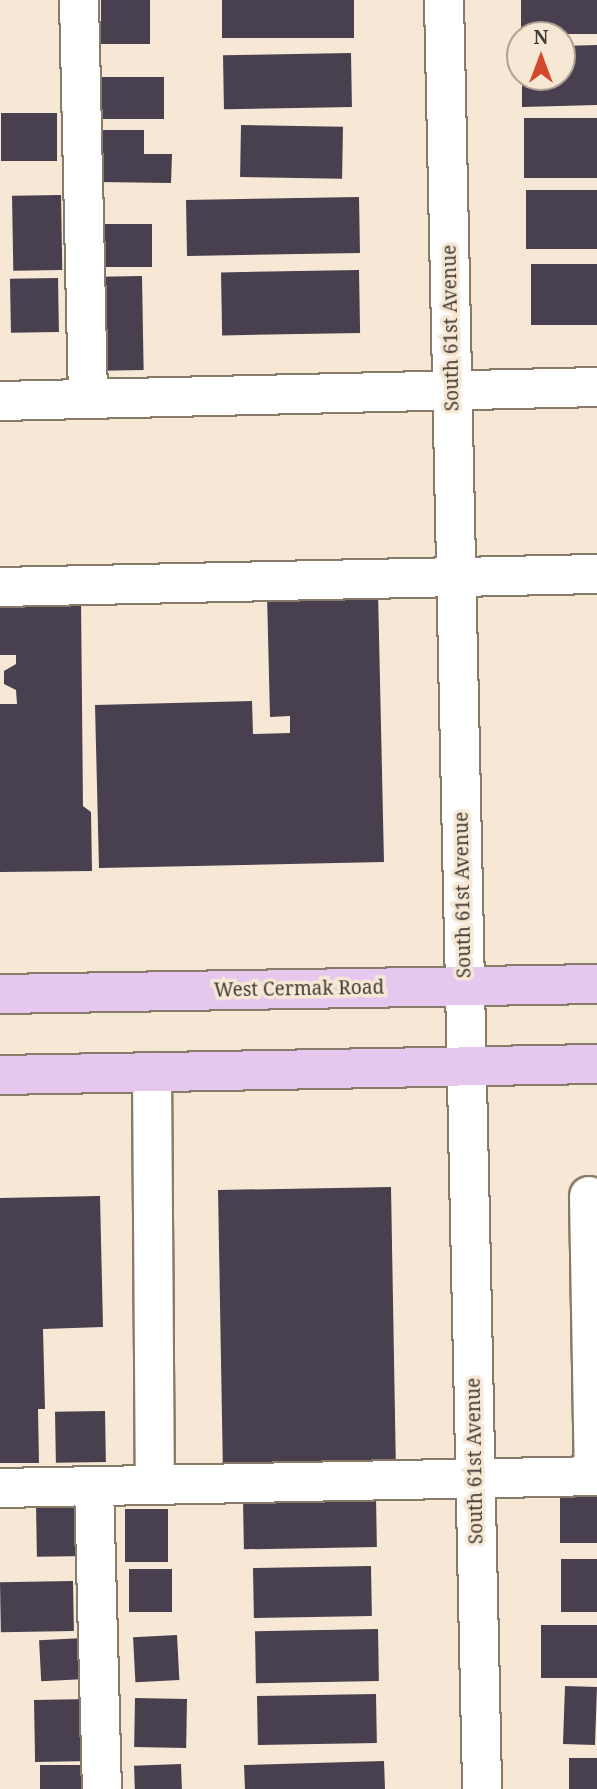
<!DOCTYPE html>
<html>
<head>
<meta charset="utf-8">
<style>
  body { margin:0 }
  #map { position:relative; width:597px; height:1789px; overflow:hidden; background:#f7e8d5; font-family:"Noto Serif",serif }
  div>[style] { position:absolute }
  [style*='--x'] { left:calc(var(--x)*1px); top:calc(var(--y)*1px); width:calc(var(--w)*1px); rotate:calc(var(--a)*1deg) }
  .building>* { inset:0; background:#483f4f; transform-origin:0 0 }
  .roads { filter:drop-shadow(2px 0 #887b69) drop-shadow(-2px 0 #887b69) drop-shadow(0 2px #887b69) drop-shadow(0 -2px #887b69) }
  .minor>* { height:38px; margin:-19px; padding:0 19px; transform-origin:19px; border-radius:19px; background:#fff }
  .major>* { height:38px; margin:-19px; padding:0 19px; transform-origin:19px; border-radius:19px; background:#e6c8ee }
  span { translate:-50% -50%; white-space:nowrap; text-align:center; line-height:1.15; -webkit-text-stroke:7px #f7e8d5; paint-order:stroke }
  .street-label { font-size:19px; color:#413c34 }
  .north { position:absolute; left:506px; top:21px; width:70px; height:70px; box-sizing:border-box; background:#f7e8d5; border:2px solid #aea395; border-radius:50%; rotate:0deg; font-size:19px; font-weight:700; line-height:28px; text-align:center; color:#413c34 }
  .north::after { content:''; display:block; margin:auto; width:24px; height:32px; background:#d4492d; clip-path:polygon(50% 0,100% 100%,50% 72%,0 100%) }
</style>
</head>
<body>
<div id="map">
  <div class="building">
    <i style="left:101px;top:0;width:49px;height:44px"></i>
    <i style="left:222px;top:0;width:132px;height:38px"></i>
    <i style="left:521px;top:0;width:76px;height:34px"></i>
    <i style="clip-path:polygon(597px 45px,597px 105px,522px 107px,522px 77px,562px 77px,562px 46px)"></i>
    <i style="left:351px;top:53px;width:54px;height:128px;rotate:89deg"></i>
    <i style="left:164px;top:77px;width:42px;height:67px;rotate:90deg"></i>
    <i style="left:1px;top:113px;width:56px;height:48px"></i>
    <i style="left:597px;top:118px;width:60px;height:73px;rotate:90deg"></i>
    <i style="left:241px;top:125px;width:102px;height:52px;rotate:1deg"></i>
    <i style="clip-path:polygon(98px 130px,144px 130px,144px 154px,172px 154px,171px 183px,97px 182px)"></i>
    <i style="left:597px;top:190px;width:59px;height:71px;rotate:90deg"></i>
    <i style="left:61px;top:195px;width:75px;height:49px;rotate:89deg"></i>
    <i style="left:359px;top:197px;width:56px;height:173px;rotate:89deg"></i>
    <i style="left:103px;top:224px;width:49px;height:43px"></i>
    <i style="left:597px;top:264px;width:61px;height:66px;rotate:90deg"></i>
    <i style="left:359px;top:270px;width:63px;height:138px;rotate:89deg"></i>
    <i style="left:142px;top:276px;width:94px;height:42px;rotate:89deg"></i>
    <i style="left:58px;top:278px;width:54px;height:48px;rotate:89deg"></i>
    <i style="clip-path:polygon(378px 591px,384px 862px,99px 868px,95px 705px,252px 701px,253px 734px,290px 733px,290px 716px,270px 717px,267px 594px)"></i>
    <i style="clip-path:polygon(81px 600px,83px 806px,91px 812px,92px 871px,0 872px,0 704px,17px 704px,16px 690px,4px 684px,4px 671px,16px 664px,16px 655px,0 655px,0 601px)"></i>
    <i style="left:391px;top:1187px;width:274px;height:173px;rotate:89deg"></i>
    <i style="clip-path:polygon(100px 1196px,103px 1327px,43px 1329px,45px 1409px,38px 1409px,39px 1463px,0 1463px,0 1198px)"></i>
    <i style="left:105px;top:1411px;width:51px;height:50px;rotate:89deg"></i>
    <i style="left:597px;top:1493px;width:50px;height:37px;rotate:90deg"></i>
    <i style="left:376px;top:1497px;width:50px;height:133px;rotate:89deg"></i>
    <i style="left:86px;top:1503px;width:53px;height:50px;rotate:89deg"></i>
    <i style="left:125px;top:1509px;width:43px;height:53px"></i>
    <i style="left:597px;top:1559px;width:53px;height:36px;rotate:90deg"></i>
    <i style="left:371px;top:1566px;width:50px;height:118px;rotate:89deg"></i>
    <i style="left:129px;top:1569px;width:43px;height:43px"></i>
    <i style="left:73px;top:1581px;width:50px;height:73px;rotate:89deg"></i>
    <i style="left:597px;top:1625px;width:53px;height:56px;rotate:90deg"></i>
    <i style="left:378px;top:1629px;width:52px;height:123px;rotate:89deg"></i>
    <i style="left:177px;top:1635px;width:45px;height:44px;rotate:87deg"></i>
    <i style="left:84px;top:1638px;width:41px;height:45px;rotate:87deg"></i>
    <i style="left:565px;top:1686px;width:32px;height:58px;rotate:2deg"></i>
    <i style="left:376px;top:1694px;width:49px;height:119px;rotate:89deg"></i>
    <i style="left:135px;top:1698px;width:52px;height:49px;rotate:1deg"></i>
    <i style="left:91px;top:1699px;width:62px;height:57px;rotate:89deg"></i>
    <i style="left:597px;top:1758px;width:31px;height:28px;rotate:90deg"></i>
    <i style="clip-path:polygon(384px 1761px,385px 1789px,245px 1789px,244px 1765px)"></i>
    <i style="left:181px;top:1764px;width:25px;height:47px;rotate:88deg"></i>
    <i style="left:40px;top:1765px;width:49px;height:24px"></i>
  </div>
  <div class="roads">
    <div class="minor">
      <i style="--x:79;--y:0;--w:399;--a:88.7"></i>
      <i style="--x:444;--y:0;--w:1789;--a:88.78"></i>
      <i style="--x:0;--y:401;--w:597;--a:-1.34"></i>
      <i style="--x:0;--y:587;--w:597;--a:-1.25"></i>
      <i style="--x:152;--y:1072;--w:413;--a:89.6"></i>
      <i style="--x:589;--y:1196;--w:280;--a:89"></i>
      <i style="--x:94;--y:1486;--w:303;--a:88.5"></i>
      <i style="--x:0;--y:1488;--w:597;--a:-1.15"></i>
    </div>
    <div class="major">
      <i style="--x:0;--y:994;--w:597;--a:-0.96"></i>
      <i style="--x:0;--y:1075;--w:597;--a:-1.06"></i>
    </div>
  </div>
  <div class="street-label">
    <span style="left:451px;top:328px;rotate:-91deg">South 61st Avenue</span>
    <span style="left:463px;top:895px;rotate:-91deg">South 61st Avenue</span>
    <span style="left:299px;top:989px;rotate:-1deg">West Cermak Road</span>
    <span style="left:475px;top:1461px;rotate:-91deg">South 61st Avenue</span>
  </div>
  <div class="north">N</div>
</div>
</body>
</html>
